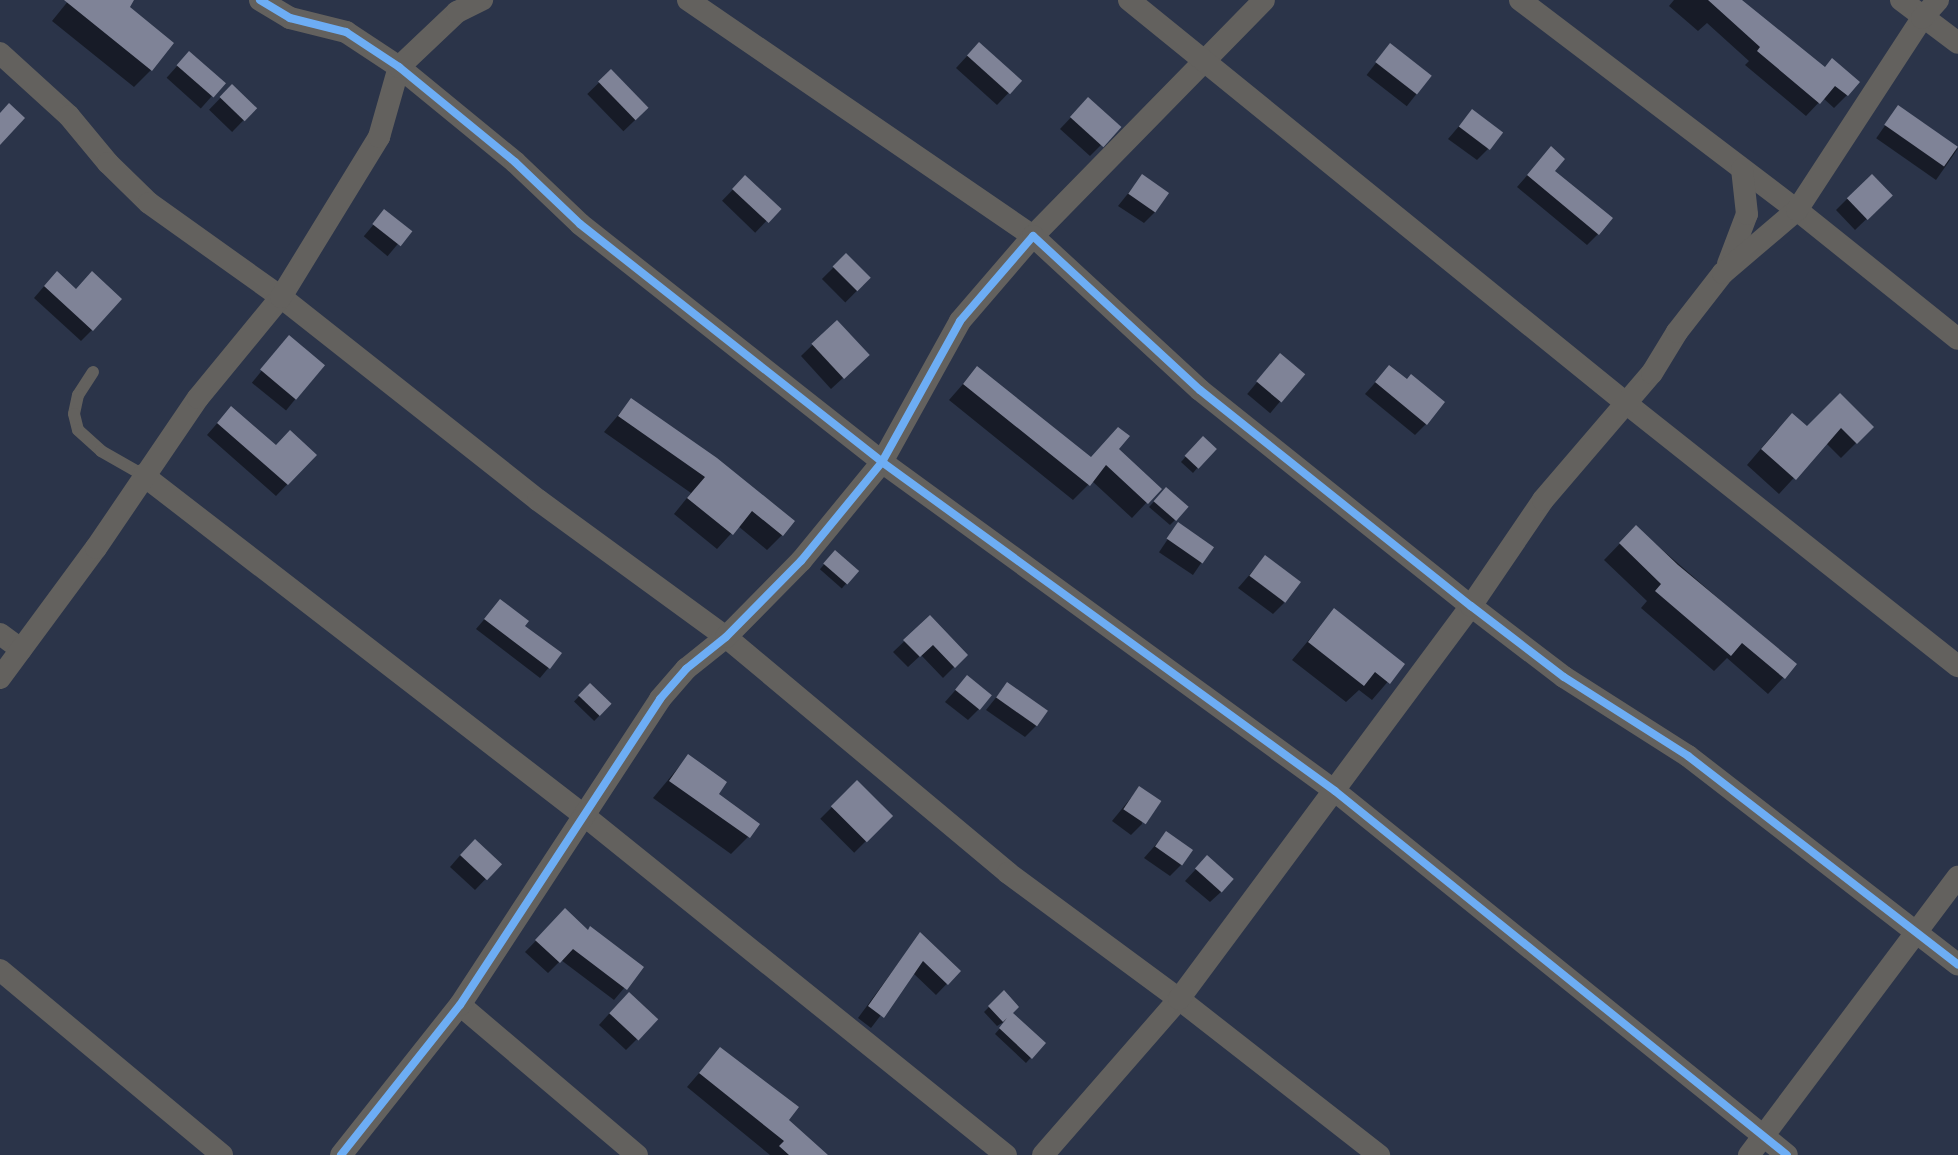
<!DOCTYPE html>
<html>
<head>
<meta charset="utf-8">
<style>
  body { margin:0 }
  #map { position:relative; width:1958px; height:1155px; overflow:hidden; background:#2b3449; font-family:Spectral,serif }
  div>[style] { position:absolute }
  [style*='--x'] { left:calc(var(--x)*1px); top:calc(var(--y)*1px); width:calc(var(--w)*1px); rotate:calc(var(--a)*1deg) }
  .shadow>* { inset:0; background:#0007; transform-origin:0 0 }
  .building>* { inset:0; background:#7f8397; transform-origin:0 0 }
  .service>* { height:12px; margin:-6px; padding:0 6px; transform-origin:6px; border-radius:6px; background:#63615e }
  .minor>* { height:22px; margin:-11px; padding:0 11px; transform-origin:11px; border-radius:11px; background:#63615e }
  .cycleway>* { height:8px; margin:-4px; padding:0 4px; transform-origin:4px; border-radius:4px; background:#6dadf4 }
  span { translate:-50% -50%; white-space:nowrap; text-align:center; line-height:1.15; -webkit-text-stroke:6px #10192a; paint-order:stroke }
</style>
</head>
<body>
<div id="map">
  <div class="shadow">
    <i style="clip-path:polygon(69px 0,133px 0,128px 8px,151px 70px,134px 87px,52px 21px)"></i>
    <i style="clip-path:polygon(1674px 0,1740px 0,1824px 68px,1847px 95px,1834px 108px,1823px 98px,1806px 116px,1745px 65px,1749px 61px,1707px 23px,1698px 31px,1669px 6px)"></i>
    <i style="left:1390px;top:45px;width:51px;height:38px;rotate:38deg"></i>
    <i style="clip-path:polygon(968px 55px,1020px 81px,997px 105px,956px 68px)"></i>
    <i style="left:178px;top:65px;width:46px;height:17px;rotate:42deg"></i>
    <i style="left:611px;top:71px;width:52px;height:33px;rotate:46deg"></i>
    <i style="left:232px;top:86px;width:32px;height:33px;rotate:44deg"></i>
    <i style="left:1898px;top:107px;width:73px;height:38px;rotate:35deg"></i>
    <i style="clip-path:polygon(1077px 111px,1119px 127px,1090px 156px,1060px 129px)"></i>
    <i style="clip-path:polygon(1472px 111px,1488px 149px,1477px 160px,1448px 139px)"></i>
    <i style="clip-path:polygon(1551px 148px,1553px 171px,1598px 234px,1587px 245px,1517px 187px)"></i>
    <i style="clip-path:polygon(1142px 176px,1155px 212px,1144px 223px,1118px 206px)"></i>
    <i style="left:745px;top:177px;width:46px;height:33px;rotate:44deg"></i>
    <i style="clip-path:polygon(1847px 199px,1879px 207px,1855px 230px,1836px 210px)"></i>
    <i style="left:385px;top:211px;width:31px;height:33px;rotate:40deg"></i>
    <i style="left:846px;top:255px;width:33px;height:34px;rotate:45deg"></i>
    <i style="clip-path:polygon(46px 284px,92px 330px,81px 341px,34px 298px)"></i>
    <i style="clip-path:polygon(836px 322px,856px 366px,831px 389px,801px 356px)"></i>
    <i style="left:289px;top:337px;width:44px;height:59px;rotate:39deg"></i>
    <i style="left:1280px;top:355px;width:30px;height:51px;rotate:40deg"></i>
    <i style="clip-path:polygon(1389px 367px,1406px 381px,1426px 424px,1415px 435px,1365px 394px)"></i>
    <i style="clip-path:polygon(977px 368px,1090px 458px,1117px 449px,1147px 502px,1132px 518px,1092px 481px,1073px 500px,949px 400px)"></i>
    <i style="clip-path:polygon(631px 400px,793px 521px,782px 535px,767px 550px,738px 526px,717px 549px,674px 514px,691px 493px,604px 432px)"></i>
    <i style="clip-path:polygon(220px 420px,276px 447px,315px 455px,276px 496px,207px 435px)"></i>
    <i style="clip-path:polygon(1872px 427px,1841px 458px,1826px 443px,1779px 494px,1747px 465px,1777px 430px)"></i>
    <i style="clip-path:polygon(1198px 443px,1198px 467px,1193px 473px,1181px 462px)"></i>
    <i style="clip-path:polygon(1161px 494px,1175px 520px,1170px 525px,1149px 507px)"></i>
    <i style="left:1178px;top:524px;width:41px;height:34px;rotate:34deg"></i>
    <i style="clip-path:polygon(1636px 527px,1795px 665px,1768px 694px,1727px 658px,1714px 671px,1641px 608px,1647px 601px,1604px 560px)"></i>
    <i style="left:835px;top:552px;width:29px;height:23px;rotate:41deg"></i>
    <i style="clip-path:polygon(1265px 557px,1284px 603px,1273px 614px,1238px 588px)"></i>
    <i style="clip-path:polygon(500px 601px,523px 627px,560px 654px,540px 678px,476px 629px)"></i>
    <i style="clip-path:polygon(1334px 610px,1403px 664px,1372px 700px,1359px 690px,1346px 702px,1292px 660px)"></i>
    <i style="clip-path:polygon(930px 617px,966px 655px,943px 678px,921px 655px,908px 667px,893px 652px)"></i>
    <i style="clip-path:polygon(967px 677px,979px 709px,968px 720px,945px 702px)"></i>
    <i style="clip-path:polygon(1007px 684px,1036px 726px,1025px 737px,986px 710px)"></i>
    <i style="left:590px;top:685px;width:28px;height:23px;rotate:44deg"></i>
    <i style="clip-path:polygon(688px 756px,748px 837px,731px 854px,653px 798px)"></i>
    <i style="left:857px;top:782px;width:48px;height:52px;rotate:45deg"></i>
    <i style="clip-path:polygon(1139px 788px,1142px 824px,1131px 835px,1112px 821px)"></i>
    <i style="clip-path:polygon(1166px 833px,1181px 865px,1170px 876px,1144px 858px)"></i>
    <i style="clip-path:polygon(463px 852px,500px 864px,475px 890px,450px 867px)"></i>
    <i style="clip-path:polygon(1207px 857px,1222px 891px,1210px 902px,1185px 881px)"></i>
    <i style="clip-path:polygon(554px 922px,587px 931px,642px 967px,614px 1000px,561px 960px,548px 973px,525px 952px)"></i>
    <i style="clip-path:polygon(920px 934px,959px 971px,936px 995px,913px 973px,871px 1028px,858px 1018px)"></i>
    <i style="clip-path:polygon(1004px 992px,1011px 1013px,1044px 1043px,1026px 1063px,995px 1034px,1007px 1020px,997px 1026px,984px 1012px)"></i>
    <i style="clip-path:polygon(617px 1005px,637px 1039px,626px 1050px,599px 1025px)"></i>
    <i style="clip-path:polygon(720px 1049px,786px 1120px,825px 1155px,770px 1155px,687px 1087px)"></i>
  </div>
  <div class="building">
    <i style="clip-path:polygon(64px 0,134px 0,130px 7px,174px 43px,152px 71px)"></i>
    <i style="clip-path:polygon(1708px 0,1742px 0,1825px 67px,1832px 58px,1860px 82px,1848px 96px,1835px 86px,1820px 104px,1757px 51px,1760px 47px)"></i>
    <i style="left:979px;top:42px;width:58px;height:18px;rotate:42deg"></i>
    <i style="left:1390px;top:43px;width:53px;height:24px;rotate:38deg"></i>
    <i style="left:189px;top:51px;width:49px;height:19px;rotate:41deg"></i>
    <i style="left:611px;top:69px;width:54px;height:18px;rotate:46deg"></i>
    <i style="left:232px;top:84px;width:35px;height:18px;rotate:44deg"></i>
    <i style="left:1088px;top:97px;width:45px;height:27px;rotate:42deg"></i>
    <i style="clip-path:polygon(9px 103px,25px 118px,0 145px,0 113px)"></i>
    <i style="left:1898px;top:105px;width:73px;height:24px;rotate:35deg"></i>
    <i style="left:1472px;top:109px;width:39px;height:22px;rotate:37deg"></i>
    <i style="clip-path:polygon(1551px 146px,1565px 159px,1555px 171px,1613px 218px,1599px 235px,1527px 175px)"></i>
    <i style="left:1142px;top:174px;width:33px;height:24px;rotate:35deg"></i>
    <i style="left:1872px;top:174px;width:30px;height:35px;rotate:46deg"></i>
    <i style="left:745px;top:175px;width:50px;height:19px;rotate:43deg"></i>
    <i style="left:384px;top:209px;width:36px;height:19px;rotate:38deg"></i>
    <i style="left:846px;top:253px;width:35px;height:19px;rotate:45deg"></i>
    <i style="clip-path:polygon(57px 271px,76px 289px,92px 271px,122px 299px,93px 331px,44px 286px)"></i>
    <i style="left:837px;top:320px;width:48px;height:35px;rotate:47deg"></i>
    <i style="left:289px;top:335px;width:47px;height:45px;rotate:40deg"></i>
    <i style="left:1280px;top:353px;width:33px;height:37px;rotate:40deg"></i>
    <i style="clip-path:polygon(1389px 365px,1407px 379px,1411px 374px,1445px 402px,1427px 425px,1375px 382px)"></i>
    <i style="clip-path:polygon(977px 366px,1091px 457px,1118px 427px,1130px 436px,1119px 449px,1162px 489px,1148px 504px,1106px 465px,1090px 486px,963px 384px)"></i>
    <i style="clip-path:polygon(1840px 393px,1874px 427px,1857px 444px,1841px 428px,1796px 480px,1761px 449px,1792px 413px,1807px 426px)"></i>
    <i style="clip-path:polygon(631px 398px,717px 458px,795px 521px,783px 536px,752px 511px,733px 535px,687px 498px,705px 477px,618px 416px)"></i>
    <i style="clip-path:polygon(231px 406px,276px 445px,290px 430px,317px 455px,288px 485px,217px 423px)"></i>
    <i style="left:1203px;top:436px;width:19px;height:27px;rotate:43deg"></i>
    <i style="left:1166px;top:487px;width:30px;height:19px;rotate:41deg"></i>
    <i style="left:1178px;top:522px;width:44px;height:20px;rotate:35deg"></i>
    <i style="clip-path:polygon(1636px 525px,1678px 565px,1797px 664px,1785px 679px,1742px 643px,1731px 656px,1655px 591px,1661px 584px,1619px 543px)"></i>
    <i style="left:835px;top:550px;width:32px;height:18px;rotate:41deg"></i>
    <i style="left:1265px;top:555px;width:45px;height:26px;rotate:37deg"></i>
    <i style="clip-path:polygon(500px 599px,529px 621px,525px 626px,562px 653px,550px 669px,484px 619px)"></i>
    <i style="clip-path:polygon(1334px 608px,1405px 664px,1390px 684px,1375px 672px,1364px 686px,1308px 642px)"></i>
    <i style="clip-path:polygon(930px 615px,968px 655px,955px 668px,933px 645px,920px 657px,903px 640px)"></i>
    <i style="left:967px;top:675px;width:32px;height:19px;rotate:39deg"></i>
    <i style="left:1007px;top:682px;width:50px;height:19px;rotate:35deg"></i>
    <i style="left:590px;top:683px;width:30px;height:17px;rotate:44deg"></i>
    <i style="clip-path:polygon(688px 754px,727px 782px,719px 794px,760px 824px,750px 838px,669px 781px)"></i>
    <i style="left:857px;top:780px;width:51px;height:37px;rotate:45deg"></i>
    <i style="left:1139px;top:786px;width:27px;height:28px;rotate:34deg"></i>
    <i style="left:1166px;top:831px;width:33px;height:19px;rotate:35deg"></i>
    <i style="left:475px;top:839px;width:37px;height:22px;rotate:43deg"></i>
    <i style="left:1207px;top:855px;width:36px;height:18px;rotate:42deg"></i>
    <i style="clip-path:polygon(565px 908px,588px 930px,590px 926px,644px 967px,627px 990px,573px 949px,560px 963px,535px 940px)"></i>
    <i style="clip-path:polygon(920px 932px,961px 971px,948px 985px,923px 961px,884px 1018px,868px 1006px)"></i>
    <i style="clip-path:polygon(1004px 990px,1019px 1007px,1013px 1013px,1046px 1043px,1032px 1059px,999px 1028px,1007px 1018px,1003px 1022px,988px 1006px)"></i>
    <i style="left:629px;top:992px;width:40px;height:29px;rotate:43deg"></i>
    <i style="clip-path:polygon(720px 1047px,799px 1107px,789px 1120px,828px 1155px,789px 1155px,779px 1146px,784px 1141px,699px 1073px)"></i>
  </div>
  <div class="service">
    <i style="--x:93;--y:372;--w:27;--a:123"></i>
    <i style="--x:78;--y:395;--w:19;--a:102"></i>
    <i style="--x:74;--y:414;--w:16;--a:76"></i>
    <i style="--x:78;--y:430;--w:31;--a:42"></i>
    <i style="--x:101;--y:451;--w:48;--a:29.7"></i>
  </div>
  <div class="minor">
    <i style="--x:260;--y:0;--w:35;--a:31"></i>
    <i style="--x:290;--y:18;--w:58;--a:14"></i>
    <i style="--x:346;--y:32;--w:64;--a:33.4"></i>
    <i style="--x:399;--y:67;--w:150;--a:39.3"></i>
    <i style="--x:515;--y:162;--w:90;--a:43.6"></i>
    <i style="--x:580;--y:224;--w:385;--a:38.2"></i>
    <i style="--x:882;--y:462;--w:560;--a:35.99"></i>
    <i style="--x:1335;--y:791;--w:580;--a:38.84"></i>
    <i style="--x:688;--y:0;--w:418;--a:34.4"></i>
    <i style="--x:1033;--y:236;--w:330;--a:-45.6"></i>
    <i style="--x:1129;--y:0;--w:641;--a:39.05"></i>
    <i style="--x:1627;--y:404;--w:422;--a:38.4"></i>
    <i style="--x:1520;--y:0;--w:348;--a:37.2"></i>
    <i style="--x:1797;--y:210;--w:206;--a:38.7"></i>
    <i style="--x:1901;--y:0;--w:71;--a:37"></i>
    <i style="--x:0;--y:53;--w:93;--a:42.4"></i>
    <i style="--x:69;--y:116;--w:61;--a:50.3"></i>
    <i style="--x:108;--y:163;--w:57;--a:44.3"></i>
    <i style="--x:149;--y:203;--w:162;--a:35.5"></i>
    <i style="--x:281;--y:297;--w:328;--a:38.3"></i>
    <i style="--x:538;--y:500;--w:233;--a:36.1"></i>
    <i style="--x:726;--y:637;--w:368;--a:39.9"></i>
    <i style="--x:1008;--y:873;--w:212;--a:36.4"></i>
    <i style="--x:1179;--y:999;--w:254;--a:38"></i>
    <i style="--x:1728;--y:264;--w:53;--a:-69.2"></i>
    <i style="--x:1747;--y:214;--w:45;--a:-96.3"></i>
    <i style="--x:143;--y:475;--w:560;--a:37.67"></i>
    <i style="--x:586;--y:817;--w:539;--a:38.83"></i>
    <i style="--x:0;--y:634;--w:26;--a:36"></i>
    <i style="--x:0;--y:678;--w:162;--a:-53.6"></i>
    <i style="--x:96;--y:548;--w:181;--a:-55.8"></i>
    <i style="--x:198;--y:398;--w:131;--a:-50.6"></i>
    <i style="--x:281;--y:297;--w:188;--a:-58.5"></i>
    <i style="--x:379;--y:137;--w:73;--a:-74.1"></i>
    <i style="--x:399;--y:67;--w:80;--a:-43.5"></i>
    <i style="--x:457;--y:12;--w:28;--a:-26"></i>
    <i style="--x:0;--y:970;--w:289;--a:39.8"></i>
    <i style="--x:460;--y:1005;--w:232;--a:40.3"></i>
    <i style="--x:341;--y:1155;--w:191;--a:-51.6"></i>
    <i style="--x:460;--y:1005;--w:366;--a:-56.8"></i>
    <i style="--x:660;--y:699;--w:40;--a:-49"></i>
    <i style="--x:686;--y:669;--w:51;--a:-38.7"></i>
    <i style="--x:726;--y:637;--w:107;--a:-45.4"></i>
    <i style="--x:801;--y:561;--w:128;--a:-50.7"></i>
    <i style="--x:882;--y:462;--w:161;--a:-61"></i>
    <i style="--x:960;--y:321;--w:112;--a:-49.3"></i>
    <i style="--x:1033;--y:236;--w:227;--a:42.7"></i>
    <i style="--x:1200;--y:390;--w:347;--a:38.6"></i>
    <i style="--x:1471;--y:606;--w:117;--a:37.4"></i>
    <i style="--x:1564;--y:677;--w:147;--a:32.5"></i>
    <i style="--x:1688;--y:756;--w:341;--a:37.7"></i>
    <i style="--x:1043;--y:1155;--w:207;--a:-48.9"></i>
    <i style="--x:1179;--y:999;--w:490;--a:-53.4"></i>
    <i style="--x:1471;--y:606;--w:128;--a:-55.8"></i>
    <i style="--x:1543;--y:500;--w:167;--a:-49.4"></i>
    <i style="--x:1652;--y:373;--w:48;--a:-58.6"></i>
    <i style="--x:1677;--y:332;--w:75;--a:-52.1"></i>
    <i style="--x:1723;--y:273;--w:97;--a:-40.4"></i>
    <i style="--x:1797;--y:210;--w:229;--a:-56.9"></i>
    <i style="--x:1922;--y:18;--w:24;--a:-48"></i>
    <i style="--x:1749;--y:1155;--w:348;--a:-53.1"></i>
  </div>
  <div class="cycleway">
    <i style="--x:260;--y:0;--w:35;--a:31"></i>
    <i style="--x:290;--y:18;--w:58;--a:14"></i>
    <i style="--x:346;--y:32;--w:64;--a:33.4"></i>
    <i style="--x:399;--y:67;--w:150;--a:39.3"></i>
    <i style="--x:515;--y:162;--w:90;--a:43.6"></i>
    <i style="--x:580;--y:224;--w:385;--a:38.2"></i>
    <i style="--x:882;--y:462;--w:560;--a:35.99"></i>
    <i style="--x:1335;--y:791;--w:580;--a:38.84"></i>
    <i style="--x:341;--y:1155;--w:191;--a:-51.6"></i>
    <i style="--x:460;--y:1005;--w:366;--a:-56.8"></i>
    <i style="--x:660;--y:699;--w:40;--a:-49"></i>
    <i style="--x:686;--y:669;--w:51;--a:-38.7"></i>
    <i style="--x:726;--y:637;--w:107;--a:-45.4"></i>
    <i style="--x:801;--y:561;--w:128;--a:-50.7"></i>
    <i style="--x:882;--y:462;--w:161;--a:-61"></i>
    <i style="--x:960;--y:321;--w:112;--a:-49.3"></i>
    <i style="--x:1033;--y:236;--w:227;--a:42.7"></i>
    <i style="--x:1200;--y:390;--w:347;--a:38.6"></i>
    <i style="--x:1471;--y:606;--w:117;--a:37.4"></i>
    <i style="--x:1564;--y:677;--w:147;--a:32.5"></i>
    <i style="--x:1688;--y:756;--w:341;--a:37.7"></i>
  </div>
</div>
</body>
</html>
